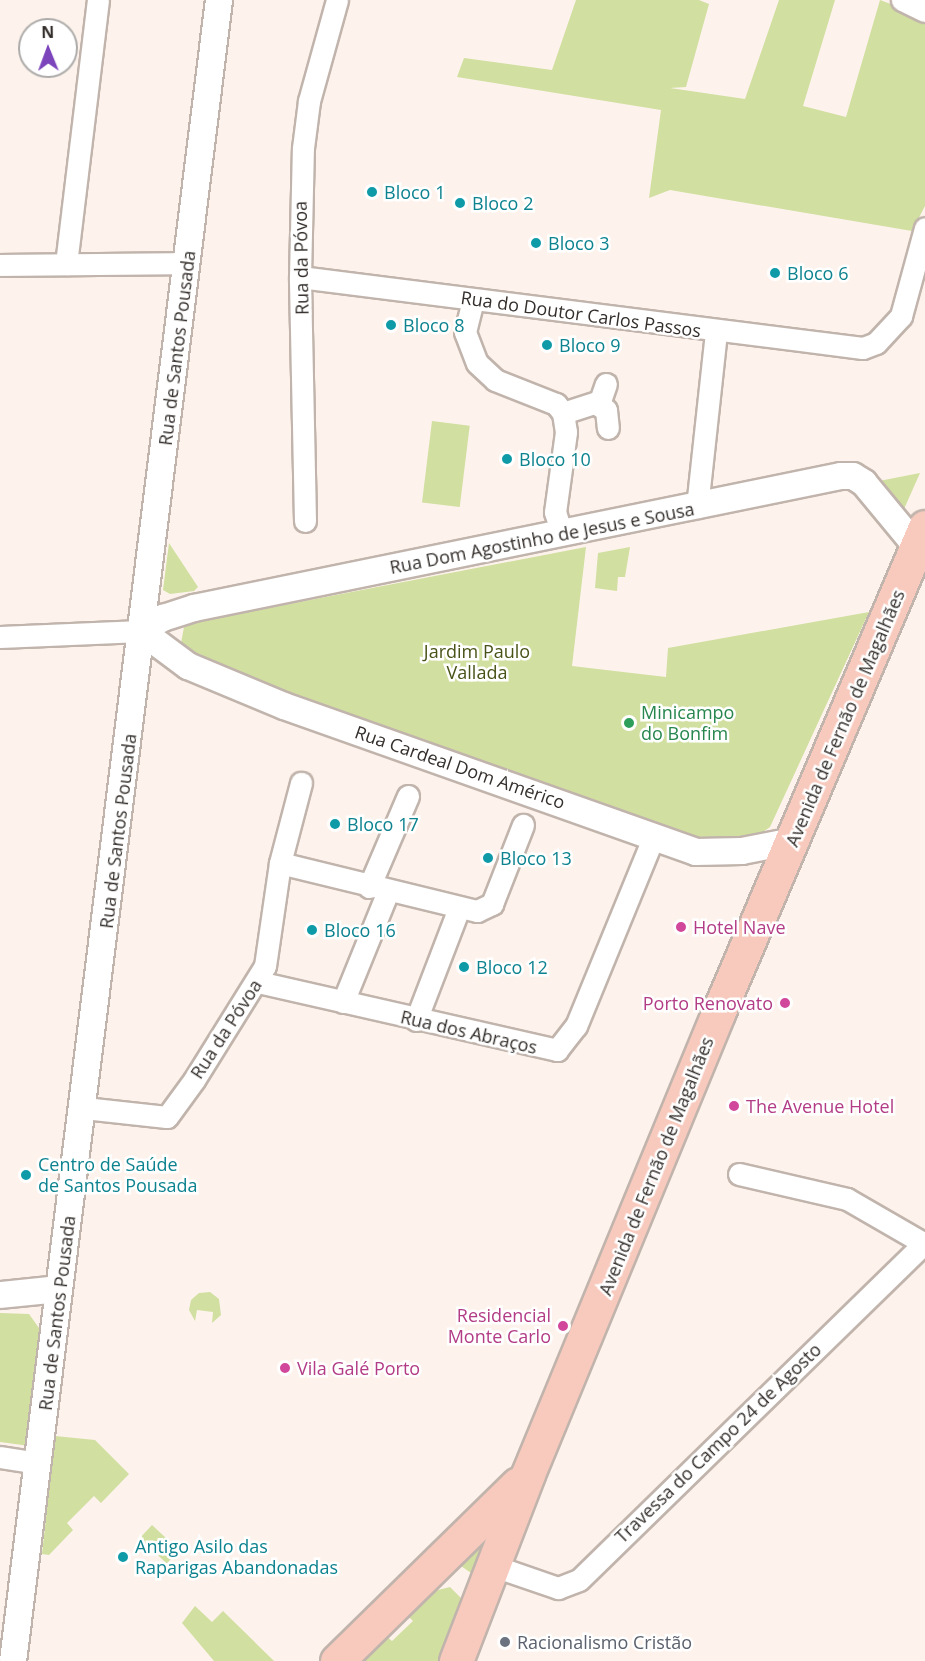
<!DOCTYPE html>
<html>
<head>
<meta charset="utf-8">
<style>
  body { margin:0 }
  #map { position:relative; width:925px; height:1661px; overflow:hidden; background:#fdf3ec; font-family:"Open Sans",sans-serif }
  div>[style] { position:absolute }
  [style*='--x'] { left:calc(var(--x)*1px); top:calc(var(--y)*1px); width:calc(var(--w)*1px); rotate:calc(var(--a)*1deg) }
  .green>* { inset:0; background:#d1dfa0; transform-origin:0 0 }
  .roads { filter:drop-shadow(2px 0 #c1b4ac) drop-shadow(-2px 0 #c1b4ac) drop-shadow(0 2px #c1b4ac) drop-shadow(0 -2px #c1b4ac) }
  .minor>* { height:21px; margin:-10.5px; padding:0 10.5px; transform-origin:10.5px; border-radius:10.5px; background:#fff }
  .tertiary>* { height:26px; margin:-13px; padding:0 13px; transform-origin:13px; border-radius:13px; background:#fff }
  .primary>* { height:33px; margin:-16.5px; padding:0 16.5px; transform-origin:16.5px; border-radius:16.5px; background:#f8cabe }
  .dots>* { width:16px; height:16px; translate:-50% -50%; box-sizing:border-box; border:3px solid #fff; border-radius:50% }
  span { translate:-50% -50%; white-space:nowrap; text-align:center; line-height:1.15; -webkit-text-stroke:5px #fff; paint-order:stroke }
  .culture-label { font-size:18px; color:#0d838f }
  .left { translate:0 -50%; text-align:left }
  .street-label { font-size:18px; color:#342f2c }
  .park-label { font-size:18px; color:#495317 }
  .leisure-label { font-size:18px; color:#27864d }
  .hotel-label { font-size:18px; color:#b23c85 }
  .right { translate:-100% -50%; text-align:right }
  .worship-label { font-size:18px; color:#5b616d }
  .north { position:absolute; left:18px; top:18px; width:60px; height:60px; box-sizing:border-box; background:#fff; border:2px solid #aeacab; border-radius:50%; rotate:359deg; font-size:16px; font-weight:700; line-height:24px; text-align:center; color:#342f2c }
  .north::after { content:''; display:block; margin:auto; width:21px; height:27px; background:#7c45bc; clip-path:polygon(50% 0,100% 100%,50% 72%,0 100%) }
</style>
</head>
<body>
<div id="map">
  <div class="green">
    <i style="clip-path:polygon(576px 0,699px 0,709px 4px,686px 87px,670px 88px,745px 99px,779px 0,835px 0,803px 106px,846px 117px,880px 0,925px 17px,925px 206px,912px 231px,670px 190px,649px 198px,661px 110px,457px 77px,464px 58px,552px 70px)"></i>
    <i style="left:432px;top:421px;width:38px;height:82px;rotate:7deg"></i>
    <i style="clip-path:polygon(920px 473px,904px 509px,879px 481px)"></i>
    <i style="clip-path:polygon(169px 543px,198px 587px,194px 591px,170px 594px,163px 590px)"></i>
    <i style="clip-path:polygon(586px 547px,572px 666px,666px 677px,668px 648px,869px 612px,770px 827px,763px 832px,727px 839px,699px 839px,194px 659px,181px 643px,184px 627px,195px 622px)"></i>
    <i style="clip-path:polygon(630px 547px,625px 577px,618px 577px,617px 591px,595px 588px,598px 553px)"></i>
    <i style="clip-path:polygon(210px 1292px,219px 1299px,221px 1315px,212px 1323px,213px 1312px,197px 1310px,195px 1321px,189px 1310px,191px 1300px,199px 1293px)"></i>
    <i style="clip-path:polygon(0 1313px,29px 1314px,44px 1335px,30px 1446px,0 1442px)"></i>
    <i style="clip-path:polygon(55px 1436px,95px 1440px,129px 1474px,101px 1503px,94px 1496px,67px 1523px,73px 1530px,49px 1555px,42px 1554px)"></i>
    <i style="clip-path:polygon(515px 1493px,480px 1579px,455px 1562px)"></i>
    <i style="left:152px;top:1525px;width:37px;height:18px;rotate:43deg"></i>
    <i style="clip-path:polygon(450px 1587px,463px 1600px,441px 1661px,360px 1661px,386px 1636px,392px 1641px,413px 1621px,408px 1616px,434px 1591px)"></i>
    <i style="clip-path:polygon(195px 1606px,212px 1622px,223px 1611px,274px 1661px,214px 1661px,182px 1623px)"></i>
  </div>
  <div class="roads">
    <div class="minor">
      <i style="--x:902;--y:0;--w:25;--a:26"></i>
      <i style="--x:66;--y:264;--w:266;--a:-83.1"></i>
      <i style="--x:0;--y:265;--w:188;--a:-0.6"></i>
      <i style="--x:300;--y:277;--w:567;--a:7.19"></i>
      <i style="--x:863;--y:348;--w:14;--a:-21"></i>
      <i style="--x:876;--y:343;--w:37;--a:-47"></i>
      <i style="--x:901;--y:316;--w:91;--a:-74.7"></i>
      <i style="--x:473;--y:300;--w:33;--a:104"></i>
      <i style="--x:465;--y:332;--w:33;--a:69"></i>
      <i style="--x:477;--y:363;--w:25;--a:43"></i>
      <i style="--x:495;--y:380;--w:66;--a:21.5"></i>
      <i style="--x:556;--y:404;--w:11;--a:52"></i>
      <i style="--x:563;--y:413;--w:19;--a:81"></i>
      <i style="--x:566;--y:432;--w:81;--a:97.8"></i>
      <i style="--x:555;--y:512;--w:23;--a:72"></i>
      <i style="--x:595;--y:403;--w:13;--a:32"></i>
      <i style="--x:606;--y:410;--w:18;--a:84"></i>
      <i style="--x:563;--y:413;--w:39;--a:-18"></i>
      <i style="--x:600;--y:401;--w:18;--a:-71"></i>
      <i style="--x:697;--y:507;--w:176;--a:-83.8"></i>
      <i style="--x:305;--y:521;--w:244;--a:-91.2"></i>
      <i style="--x:300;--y:277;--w:129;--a:-88.7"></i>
      <i style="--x:303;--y:148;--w:47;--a:-82.7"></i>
      <i style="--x:309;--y:101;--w:105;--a:-74.5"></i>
      <i style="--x:0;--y:637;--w:141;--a:-2.4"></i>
      <i style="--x:280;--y:863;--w:203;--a:13.7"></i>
      <i style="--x:477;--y:911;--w:17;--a:-25"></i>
      <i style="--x:492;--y:904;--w:85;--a:-68.6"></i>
      <i style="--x:369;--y:887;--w:99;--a:-66.8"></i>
      <i style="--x:258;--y:982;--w:307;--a:12.8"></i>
      <i style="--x:557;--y:1050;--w:31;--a:-52"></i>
      <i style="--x:576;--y:1026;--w:205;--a:-67.7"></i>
      <i style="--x:343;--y:1002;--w:120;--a:-67.9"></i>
      <i style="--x:416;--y:1020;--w:120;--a:-69"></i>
      <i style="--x:84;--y:1108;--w:83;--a:6.2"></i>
      <i style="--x:167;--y:1117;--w:46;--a:-53.9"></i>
      <i style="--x:194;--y:1080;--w:134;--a:-58.1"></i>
      <i style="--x:265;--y:966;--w:104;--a:-81.7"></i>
      <i style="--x:280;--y:863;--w:83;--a:-75.3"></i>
      <i style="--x:739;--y:1174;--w:111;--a:13"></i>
      <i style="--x:847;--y:1199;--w:90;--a:30"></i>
      <i style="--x:0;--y:1457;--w:37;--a:9"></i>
      <i style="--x:494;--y:1566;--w:68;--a:19"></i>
      <i style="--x:558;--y:1588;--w:22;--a:-21"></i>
      <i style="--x:579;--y:1580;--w:482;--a:-44.3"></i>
    </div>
    <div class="tertiary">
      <i style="--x:141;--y:631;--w:26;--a:-31"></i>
      <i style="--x:163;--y:618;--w:33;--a:-18"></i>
      <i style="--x:194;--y:608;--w:660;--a:-11.53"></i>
      <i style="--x:841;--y:476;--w:12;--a:0"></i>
      <i style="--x:853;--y:476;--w:13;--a:32"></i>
      <i style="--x:864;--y:483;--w:83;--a:50.4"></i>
      <i style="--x:141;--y:631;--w:59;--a:36.7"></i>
      <i style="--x:188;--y:666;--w:104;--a:22.6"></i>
      <i style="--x:284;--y:706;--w:437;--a:19.5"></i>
      <i style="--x:696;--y:852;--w:46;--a:-1.2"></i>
      <i style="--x:742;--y:851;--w:52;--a:-11.1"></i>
      <i style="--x:0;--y:1295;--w:59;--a:-5.8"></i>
      <i style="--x:13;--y:1661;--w:1674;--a:-82.93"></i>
    </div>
    <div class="primary">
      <i style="--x:337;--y:1661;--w:253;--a:-44.4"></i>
      <i style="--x:456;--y:1661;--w:200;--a:-68.9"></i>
      <i style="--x:528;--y:1474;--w:501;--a:-67.58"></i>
      <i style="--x:719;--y:1011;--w:526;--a:-66.94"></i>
    </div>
  </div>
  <div class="dots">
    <i style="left:372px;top:192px;background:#0f9aa8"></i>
    <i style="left:460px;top:203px;background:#0f9aa8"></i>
    <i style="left:536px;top:243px;background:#0f9aa8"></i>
    <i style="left:775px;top:273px;background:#0f9aa8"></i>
    <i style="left:391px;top:325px;background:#0f9aa8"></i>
    <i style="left:547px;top:345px;background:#0f9aa8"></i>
    <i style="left:507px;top:459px;background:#0f9aa8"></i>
    <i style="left:629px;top:723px;background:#2e9e5b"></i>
    <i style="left:335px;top:824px;background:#0f9aa8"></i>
    <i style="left:488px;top:858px;background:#0f9aa8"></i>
    <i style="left:681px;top:927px;background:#d1479c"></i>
    <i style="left:312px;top:930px;background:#0f9aa8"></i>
    <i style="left:464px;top:967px;background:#0f9aa8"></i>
    <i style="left:785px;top:1003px;background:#d1479c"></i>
    <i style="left:734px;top:1106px;background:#d1479c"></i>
    <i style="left:26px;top:1175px;background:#0f9aa8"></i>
    <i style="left:563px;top:1326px;background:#d1479c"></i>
    <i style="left:285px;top:1368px;background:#d1479c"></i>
    <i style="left:123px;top:1557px;background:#0f9aa8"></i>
    <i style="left:505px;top:1642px;background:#6b7280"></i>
  </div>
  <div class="culture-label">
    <span class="left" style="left:384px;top:192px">Bloco 1</span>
    <span class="left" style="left:472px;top:203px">Bloco 2</span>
    <span class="left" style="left:548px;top:243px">Bloco 3</span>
    <span class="left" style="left:787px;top:273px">Bloco 6</span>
    <span class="left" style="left:403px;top:325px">Bloco 8</span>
    <span class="left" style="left:559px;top:345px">Bloco 9</span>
    <span class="left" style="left:519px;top:459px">Bloco 10</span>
    <span class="left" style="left:347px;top:824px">Bloco 17</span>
    <span class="left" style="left:500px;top:858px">Bloco 13</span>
    <span class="left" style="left:324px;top:930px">Bloco 16</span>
    <span class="left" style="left:476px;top:967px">Bloco 12</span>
    <span class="left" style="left:38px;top:1175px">Centro de Saúde<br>de Santos Pousada</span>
    <span class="left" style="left:135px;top:1557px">Antigo Asilo das<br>Raparigas Abandonadas</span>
  </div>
  <div class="street-label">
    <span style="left:301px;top:258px;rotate:-91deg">Rua da Póvoa</span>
    <span style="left:581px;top:314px;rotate:8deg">Rua do Doutor Carlos Passos</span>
    <span style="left:177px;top:348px;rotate:-83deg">Rua de Santos Pousada</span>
    <span style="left:542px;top:538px;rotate:-11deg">Rua Dom Agostinho de Jesus e Sousa</span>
    <span style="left:845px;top:718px;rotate:-67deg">Avenida de Fernão de Magalhães</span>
    <span style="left:460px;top:767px;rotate:19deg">Rua Cardeal Dom Américo</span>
    <span style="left:118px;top:831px;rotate:-83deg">Rua de Santos Pousada</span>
    <span style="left:226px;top:1029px;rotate:-57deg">Rua da Póvoa</span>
    <span style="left:469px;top:1032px;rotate:13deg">Rua dos Abraços</span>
    <span style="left:656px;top:1166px;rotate:-68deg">Avenida de Fernão de Magalhães</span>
    <span style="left:57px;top:1313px;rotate:-83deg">Rua de Santos Pousada</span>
    <span style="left:718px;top:1443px;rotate:-44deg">Travessa do Campo 24 de Agosto</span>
  </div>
  <div class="park-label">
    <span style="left:477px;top:662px">Jardim Paulo<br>Vallada</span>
  </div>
  <div class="leisure-label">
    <span class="left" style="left:641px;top:723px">Minicampo<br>do Bonfim</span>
  </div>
  <div class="hotel-label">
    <span class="left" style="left:693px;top:927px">Hotel Nave</span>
    <span class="right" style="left:773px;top:1003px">Porto Renovato</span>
    <span class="left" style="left:746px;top:1106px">The Avenue Hotel</span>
    <span class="right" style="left:551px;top:1326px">Residencial<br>Monte Carlo</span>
    <span class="left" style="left:297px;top:1368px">Vila Galé Porto</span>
  </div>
  <div class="worship-label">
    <span class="left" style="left:517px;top:1642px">Racionalismo Cristão</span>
  </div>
  <div class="north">N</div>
</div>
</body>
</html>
